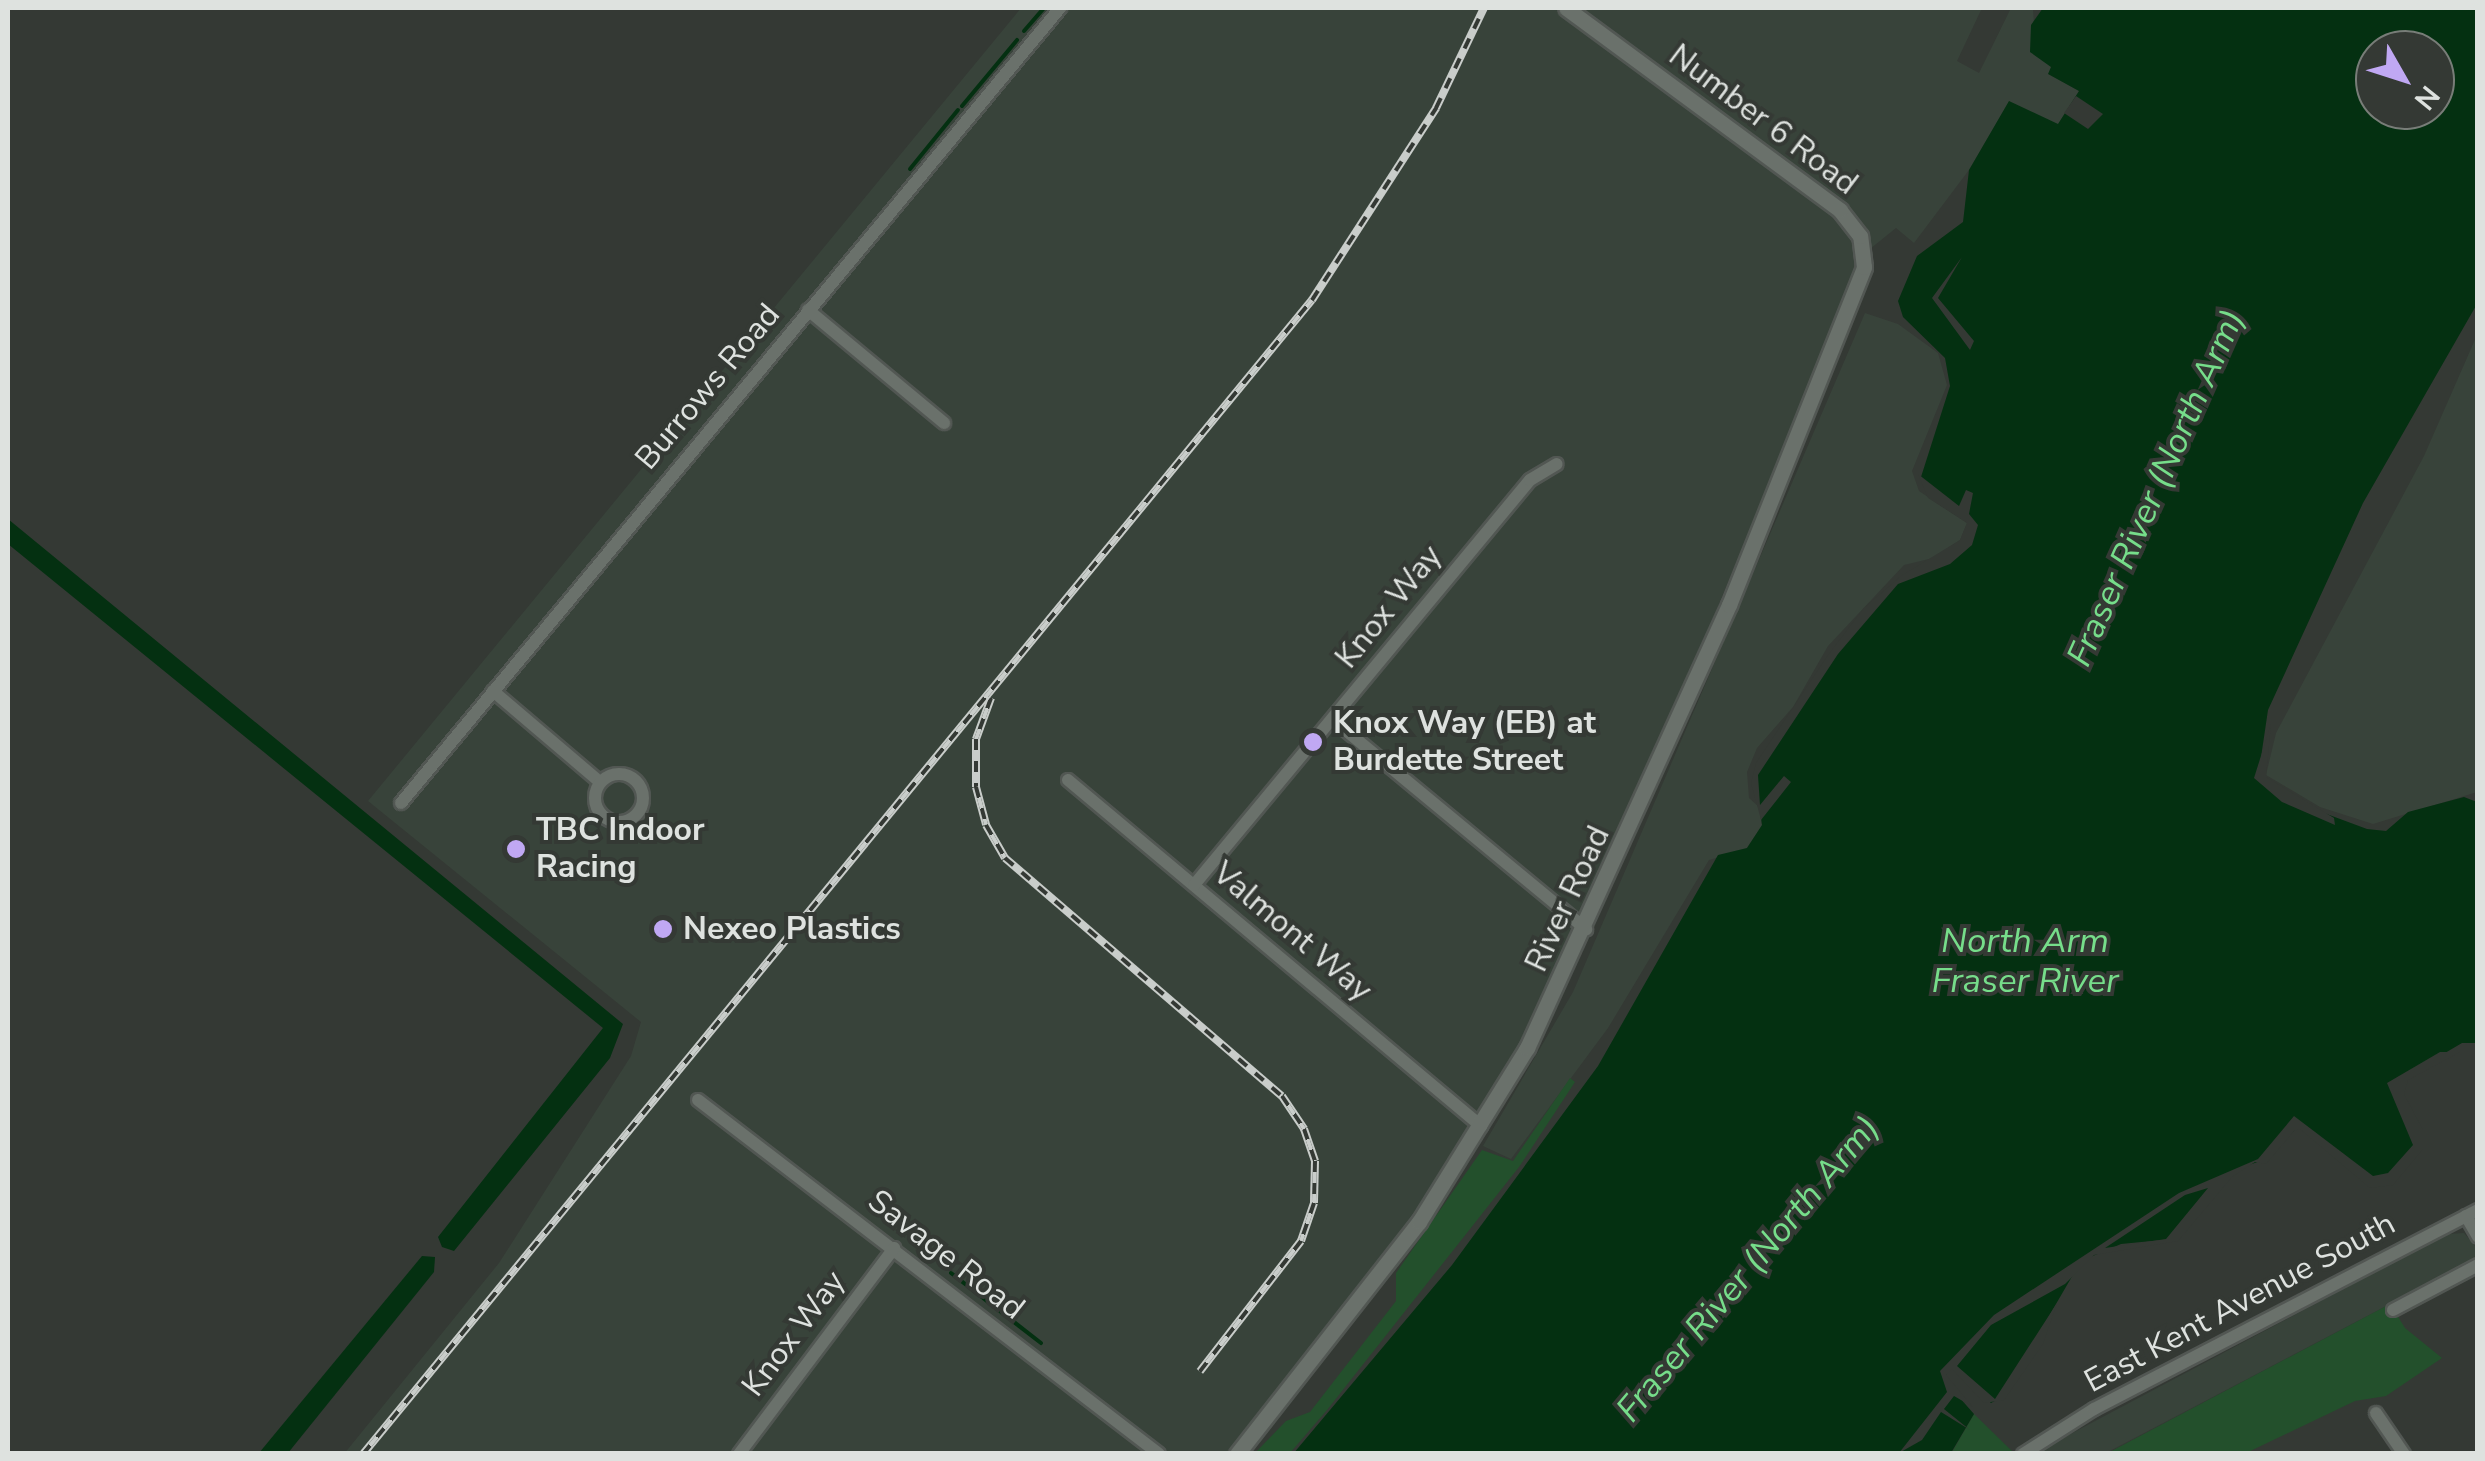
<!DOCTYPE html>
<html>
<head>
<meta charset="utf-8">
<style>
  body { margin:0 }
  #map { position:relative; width:2485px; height:1461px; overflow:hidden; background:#343934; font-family:"Nunito Sans",sans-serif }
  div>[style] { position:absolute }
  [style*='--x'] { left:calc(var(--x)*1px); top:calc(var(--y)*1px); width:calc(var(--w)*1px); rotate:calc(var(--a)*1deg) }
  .built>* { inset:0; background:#38433a }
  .green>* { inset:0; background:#23502c }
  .water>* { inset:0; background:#043011 }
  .pier>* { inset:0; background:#343934 }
  .stream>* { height:4px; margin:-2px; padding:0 2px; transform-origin:2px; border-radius:2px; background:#043011 }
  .roads { filter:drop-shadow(2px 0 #525753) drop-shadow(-2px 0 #525753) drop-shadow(0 2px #525753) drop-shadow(0 -2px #525753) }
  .minor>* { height:12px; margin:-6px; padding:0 6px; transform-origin:6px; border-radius:6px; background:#6a716b }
  .minor>.ring { margin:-6px; padding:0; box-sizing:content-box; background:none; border:12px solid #6a716b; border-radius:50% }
  .tertiary>* { height:15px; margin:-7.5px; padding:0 7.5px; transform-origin:7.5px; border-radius:7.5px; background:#6a716b }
  .rail>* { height:8px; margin-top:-4px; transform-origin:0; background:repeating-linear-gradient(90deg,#343934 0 11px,#c9cdca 0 22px); box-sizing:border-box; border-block:2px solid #c9cdca }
  .dots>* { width:28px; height:28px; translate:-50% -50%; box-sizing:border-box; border:5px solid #343934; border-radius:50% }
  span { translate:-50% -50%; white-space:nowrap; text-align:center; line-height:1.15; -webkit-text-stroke:8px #343934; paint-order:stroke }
  .street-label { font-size:32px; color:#dee2df }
  .poi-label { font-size:32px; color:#dee2df; font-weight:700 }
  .left { translate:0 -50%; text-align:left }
  .water-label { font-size:35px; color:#76dd8a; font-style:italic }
  .frame { position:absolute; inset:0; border:10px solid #dee2df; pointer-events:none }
  .north { position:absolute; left:2355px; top:30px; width:100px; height:100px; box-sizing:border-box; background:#343934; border:2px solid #787d78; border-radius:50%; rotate:129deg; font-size:28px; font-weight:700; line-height:40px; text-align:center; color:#dee2df }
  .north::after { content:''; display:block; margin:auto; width:35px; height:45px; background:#c0a8f3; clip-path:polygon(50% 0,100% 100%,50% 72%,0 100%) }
</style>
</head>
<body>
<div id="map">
  <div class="built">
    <i style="clip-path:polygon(1021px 8px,1982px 8px,1957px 61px,1979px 73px,2011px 8px,2033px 8px,2035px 42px,2052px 67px,2049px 74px,2079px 91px,2058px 125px,2009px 102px,1969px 170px,1914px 243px,1896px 228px,1865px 253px,1566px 972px,1419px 1222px,1237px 1453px,344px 1454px,499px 1263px,631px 1056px,641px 1022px,368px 801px)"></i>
    <i style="clip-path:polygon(1865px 313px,1898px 324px,1938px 353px,1947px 385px,1912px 471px,1919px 491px,1967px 523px,1960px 540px,1933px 558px,1904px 565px,1828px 646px,1793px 707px,1757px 748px,1747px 772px,1749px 798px,1759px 807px,1762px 826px,1746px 849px,1709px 860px,1608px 1028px,1511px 1159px,1483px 1146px,1573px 992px)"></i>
    <i style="clip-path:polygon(2477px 335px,2477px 792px,2373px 824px,2320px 807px,2266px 775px,2276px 733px,2424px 456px)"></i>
    <i style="clip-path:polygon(2464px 1233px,2477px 1248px,2474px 1260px,2106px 1453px,2033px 1454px,2447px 1234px)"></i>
  </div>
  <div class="green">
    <i style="clip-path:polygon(1570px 1078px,1575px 1082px,1519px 1167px,1327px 1410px,1290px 1453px,1255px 1453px,1286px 1421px,1310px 1412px,1396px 1301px,1396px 1273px,1482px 1150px,1513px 1161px)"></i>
    <i style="clip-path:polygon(2390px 1304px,2405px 1328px,2442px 1358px,2386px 1396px,2355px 1401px,2246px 1453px,2106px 1454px)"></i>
    <i style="clip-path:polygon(1974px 1414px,2014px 1453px,1951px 1454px)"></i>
  </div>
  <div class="water">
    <i style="clip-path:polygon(evenodd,2043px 8px,2477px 8px,2477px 304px,2363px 503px,2268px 710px,2259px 771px,2289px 800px,2367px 829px,2386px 831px,2408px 812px,2464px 797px,2477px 802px,2477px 1043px,2462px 1043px,2404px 1077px,2398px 1094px,2418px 1148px,2390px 1181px,2373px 1184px,2302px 1123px,2263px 1160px,2238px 1169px,2172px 1239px,2121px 1244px,2081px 1261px,2002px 1397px,1991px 1403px,1952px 1366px,1943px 1379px,1974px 1414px,1951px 1453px,1293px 1454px,1452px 1265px,1598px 1066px,1718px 855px,1747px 848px,1762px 825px,1755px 774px,1866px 610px,1902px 578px,1955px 553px,1970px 524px,1940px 505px,1921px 477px,1950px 386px,1945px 358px,1903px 317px,1898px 301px,1917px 256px,1963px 222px,1969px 170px,2009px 101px,2058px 124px,2079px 91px,2048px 74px,2051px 67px,2030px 52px,2031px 25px,2043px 8px,2375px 50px,2435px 50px,2435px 110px,2375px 110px,2375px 50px)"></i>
    <i style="clip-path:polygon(8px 519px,623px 1024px,610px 1058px,454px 1251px,442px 1247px,438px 1237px,603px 1028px,8px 544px)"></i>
    <i style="clip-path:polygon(422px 1256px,435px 1257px,434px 1272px,288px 1453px,259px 1453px)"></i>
  </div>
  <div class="pier">
    <i style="clip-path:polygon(2076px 96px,2103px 114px,2088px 129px,2064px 113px)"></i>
    <i style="clip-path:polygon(1962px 257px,1938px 298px,1974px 341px,1970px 350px,1932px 298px)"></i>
    <i style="clip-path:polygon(1918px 474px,1959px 506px,1966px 490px,1973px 493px,1969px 514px,1978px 525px,1972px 545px,1950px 564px,1898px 584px,1838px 654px,1758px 775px,1760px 805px,1784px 776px,1791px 782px,1761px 820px,1751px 783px,1756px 763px,1828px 655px,1864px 608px,1901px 576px,1960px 540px,1967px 523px,1928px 498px)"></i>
    <i style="clip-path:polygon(2271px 724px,2266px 777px,2334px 818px,2335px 825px,2282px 802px,2254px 778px)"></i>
    <i style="clip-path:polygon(evenodd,2440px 1052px,2460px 1052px,2408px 1080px,2404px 1094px,2423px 1130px,2423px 1149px,2393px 1185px,2370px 1188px,2300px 1129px,2294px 1131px,2266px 1164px,2255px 1162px,2232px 1177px,2178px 1241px,2094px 1255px,2065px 1284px,1991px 1325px,1957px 1366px,1995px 1399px,2057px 1303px,2043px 1344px,2004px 1400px,1984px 1403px,1952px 1369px,1946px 1375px,1973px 1407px,1954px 1396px,1944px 1409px,1970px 1430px,1941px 1412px,1922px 1440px,1899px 1453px,1947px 1392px,1940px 1371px,1994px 1315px,2179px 1193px,2258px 1159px,2294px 1116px,2373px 1176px,2388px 1173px,2413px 1145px,2387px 1083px,2440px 1052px,2208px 1188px,2166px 1239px,2105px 1248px,2185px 1195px,2208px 1188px)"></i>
  </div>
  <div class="stream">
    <i style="--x:1024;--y:31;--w:30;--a:-49"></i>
    <i style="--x:962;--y:106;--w:86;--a:-50.2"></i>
    <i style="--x:910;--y:169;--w:76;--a:-50.9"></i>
    <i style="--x:951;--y:1273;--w:114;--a:37.9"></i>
  </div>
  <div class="roads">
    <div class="minor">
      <i style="--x:808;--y:310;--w:177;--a:39.7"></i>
      <i style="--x:493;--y:691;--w:140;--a:40.4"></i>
      <i style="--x:1332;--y:719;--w:330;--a:39.6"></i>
      <i class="ring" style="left:595px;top:774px;width:36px;height:36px"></i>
      <i style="--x:1068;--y:780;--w:539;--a:39.96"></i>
      <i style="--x:401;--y:803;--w:1033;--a:-50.34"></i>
      <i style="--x:1194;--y:885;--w:526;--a:-50.32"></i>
      <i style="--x:1530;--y:480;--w:31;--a:-31"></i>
      <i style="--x:698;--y:1100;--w:581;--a:37.52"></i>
      <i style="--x:2466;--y:1216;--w:24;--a:60"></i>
      <i style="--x:2393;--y:1310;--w:96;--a:-27.9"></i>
      <i style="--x:2376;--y:1413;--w:50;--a:55.7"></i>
      <i style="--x:739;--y:1454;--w:258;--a:-53"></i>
      <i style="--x:2023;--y:1454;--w:84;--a:-32.4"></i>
      <i style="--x:2094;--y:1409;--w:433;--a:-27.4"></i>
    </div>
    <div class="tertiary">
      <i style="--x:1237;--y:1454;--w:295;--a:-51.9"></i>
      <i style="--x:1419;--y:1222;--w:205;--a:-58.2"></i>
      <i style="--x:1527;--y:1048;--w:487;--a:-65.5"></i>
      <i style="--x:1729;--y:605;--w:364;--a:-68.2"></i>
      <i style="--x:1864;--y:267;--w:31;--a:-97"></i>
      <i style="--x:1860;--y:236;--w:33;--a:-128"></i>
      <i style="--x:1840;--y:210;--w:340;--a:-143.6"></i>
    </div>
  </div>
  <div class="rail">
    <i style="--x:991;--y:698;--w:44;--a:110.1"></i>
    <i style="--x:976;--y:739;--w:48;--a:90"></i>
    <i style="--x:976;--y:787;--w:39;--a:75"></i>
    <i style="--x:986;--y:825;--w:38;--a:60"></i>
    <i style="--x:1005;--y:858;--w:365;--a:40.7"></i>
    <i style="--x:1282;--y:1096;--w:40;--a:56"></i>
    <i style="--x:1304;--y:1129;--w:34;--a:71"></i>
    <i style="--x:1315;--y:1161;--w:42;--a:91.4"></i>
    <i style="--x:1314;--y:1203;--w:40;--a:108.9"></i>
    <i style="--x:1301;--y:1241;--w:165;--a:127.8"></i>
    <i style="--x:363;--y:1454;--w:1494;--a:-50.57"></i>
    <i style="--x:1312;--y:300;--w:229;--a:-57.1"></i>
    <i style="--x:1436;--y:108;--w:111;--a:-64.4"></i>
  </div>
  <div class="dots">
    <i style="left:1313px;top:742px;background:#c0a8f3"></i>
    <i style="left:516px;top:849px;background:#c0a8f3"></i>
    <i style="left:663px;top:929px;background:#c0a8f3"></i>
  </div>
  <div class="street-label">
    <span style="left:1763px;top:120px;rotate:37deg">Number 6 Road</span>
    <span style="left:708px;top:387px;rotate:-50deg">Burrows Road</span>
    <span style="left:1389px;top:607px;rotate:-51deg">Knox Way</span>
    <span style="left:1568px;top:899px;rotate:-65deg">River Road</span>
    <span style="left:1292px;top:932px;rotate:40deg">Valmont Way</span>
    <span style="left:946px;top:1255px;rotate:38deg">Savage Road</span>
    <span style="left:2240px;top:1303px;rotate:-28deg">East Kent Avenue South</span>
    <span style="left:794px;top:1334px;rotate:-53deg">Knox Way</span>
  </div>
  <div class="poi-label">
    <span class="left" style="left:1333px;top:742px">Knox Way (EB) at<br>Burdette Street</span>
    <span class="left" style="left:536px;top:849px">TBC Indoor<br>Racing</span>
    <span class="left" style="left:683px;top:929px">Nexeo Plastics</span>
  </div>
  <div class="water-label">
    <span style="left:2156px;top:488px;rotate:-66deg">Fraser River (North Arm)</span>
    <span style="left:2025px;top:961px">North Arm<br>Fraser River</span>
    <span style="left:1748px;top:1269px;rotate:-50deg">Fraser River (North Arm)</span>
  </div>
  <div class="frame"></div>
  <div class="north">N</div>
</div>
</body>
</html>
